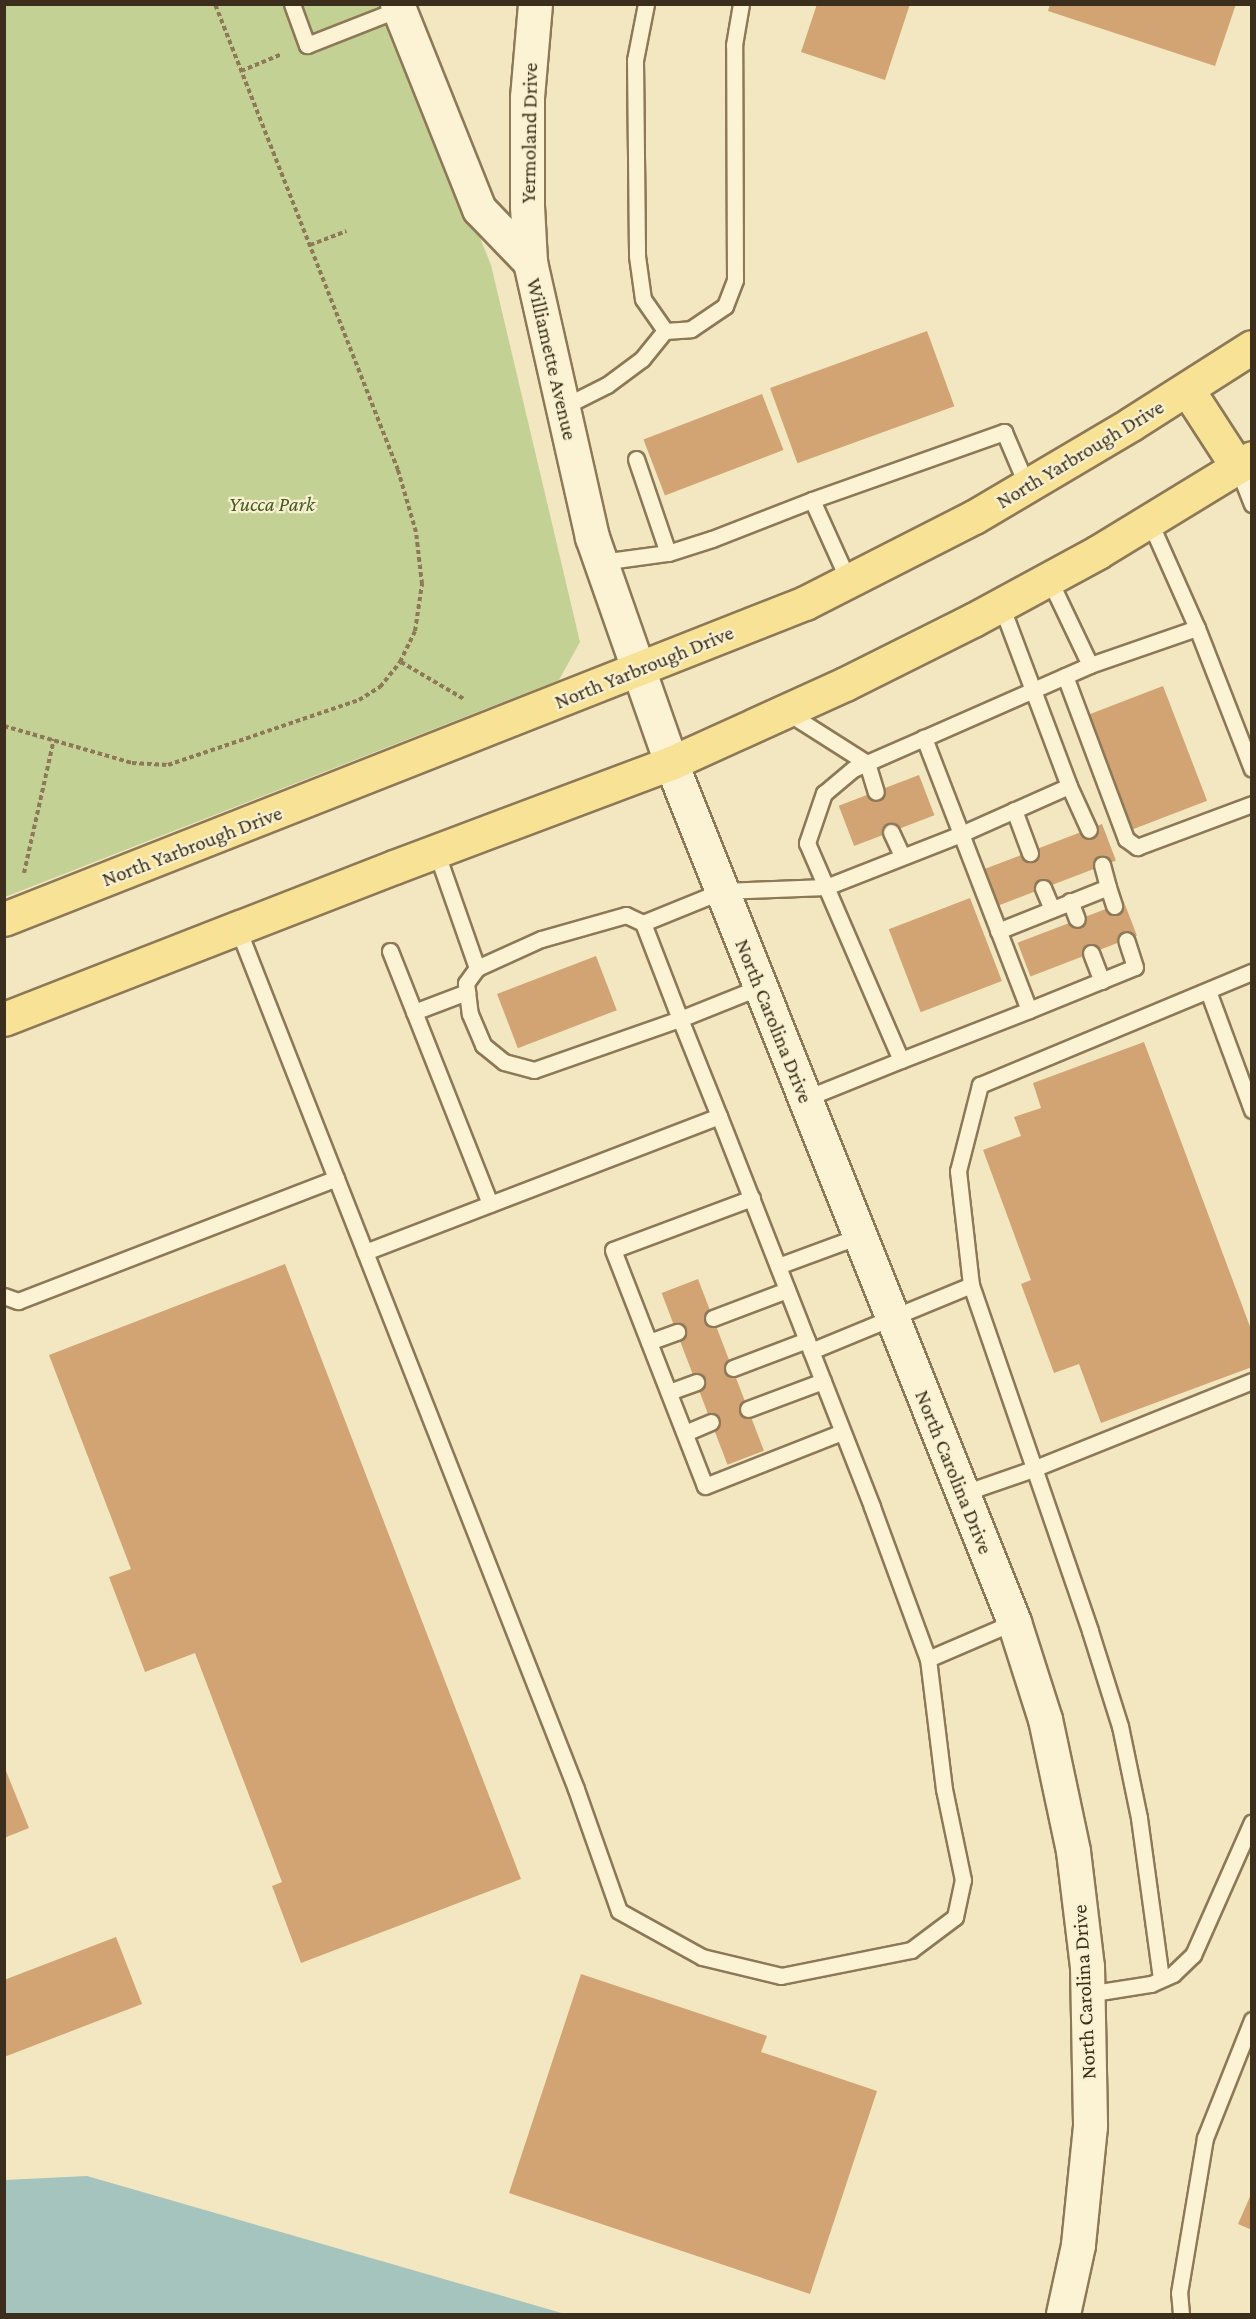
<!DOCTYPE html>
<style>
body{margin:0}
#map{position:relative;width:1256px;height:2319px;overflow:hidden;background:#f2e7c1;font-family:"Crimson Pro",serif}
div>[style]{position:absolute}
.green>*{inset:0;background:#c4d194}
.water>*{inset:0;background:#a4c4bd}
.building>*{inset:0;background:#d3a473;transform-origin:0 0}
.path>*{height:4px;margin-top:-2px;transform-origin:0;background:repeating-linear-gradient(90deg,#8d7857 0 4.5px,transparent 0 7.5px)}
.roads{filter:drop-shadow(2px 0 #8d7857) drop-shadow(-2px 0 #8d7857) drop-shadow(0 2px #8d7857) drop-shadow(0 -2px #8d7857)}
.lane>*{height:15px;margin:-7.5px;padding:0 7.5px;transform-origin:7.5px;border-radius:7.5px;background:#fcf3d5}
.secondary>*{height:33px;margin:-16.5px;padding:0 16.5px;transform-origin:16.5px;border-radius:16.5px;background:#fcf3d5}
.primary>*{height:33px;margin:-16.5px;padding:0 16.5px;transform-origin:16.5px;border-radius:16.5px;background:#f8e295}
span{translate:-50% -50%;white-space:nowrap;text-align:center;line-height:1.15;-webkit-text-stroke:4.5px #f8f1d1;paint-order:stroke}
.street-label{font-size:21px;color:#3b2e1c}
.park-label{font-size:21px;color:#465a21;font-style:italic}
.frame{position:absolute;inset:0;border:6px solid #3b2e1c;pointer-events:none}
</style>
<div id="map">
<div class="green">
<i style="clip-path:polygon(5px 5px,387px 5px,491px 265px,580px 642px,559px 680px,5px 897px)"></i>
</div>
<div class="water">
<i style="clip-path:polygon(87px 2176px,565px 2314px,5px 2314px,5px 2180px)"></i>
</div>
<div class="building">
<i style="clip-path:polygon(817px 4px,910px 4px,885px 80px,801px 52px)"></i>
<i style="clip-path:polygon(1050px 4px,1236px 4px,1215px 66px,1048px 11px)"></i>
<i style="left:927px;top:331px;width:80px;height:167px;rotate:70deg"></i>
<i style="left:762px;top:394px;width:60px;height:127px;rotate:69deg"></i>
<i style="left:1163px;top:686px;width:123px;height:87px;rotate:69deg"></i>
<i style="left:919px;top:775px;width:43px;height:86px;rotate:69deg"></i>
<i style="left:1102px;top:824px;width:39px;height:130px;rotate:69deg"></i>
<i style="left:970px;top:898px;width:89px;height:87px;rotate:69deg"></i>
<i style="left:1124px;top:902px;width:36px;height:114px;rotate:69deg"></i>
<i style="left:596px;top:956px;width:58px;height:106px;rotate:69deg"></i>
<i style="clip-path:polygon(1144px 1042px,1252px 1332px,1252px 1367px,1101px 1423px,1079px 1364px,1054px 1373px,1021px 1284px,1031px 1280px,983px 1150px,1021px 1136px,1014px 1117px,1041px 1108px,1033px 1083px)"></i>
<i style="clip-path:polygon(285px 1264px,521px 1879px,301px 1963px,272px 1886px,282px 1882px,195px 1653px,145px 1672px,109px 1577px,131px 1569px,49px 1355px)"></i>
<i style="left:698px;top:1279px;width:184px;height:39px;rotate:69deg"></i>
<i style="clip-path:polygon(4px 1766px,29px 1828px,4px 1838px)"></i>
<i style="clip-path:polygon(116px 1937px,142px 2004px,4px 2057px,4px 1980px)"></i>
<i style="clip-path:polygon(581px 1974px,767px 2036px,761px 2052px,877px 2091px,810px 2294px,509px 2193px)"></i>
<i style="clip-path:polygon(1252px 2192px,1252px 2230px,1238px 2224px)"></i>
</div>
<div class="path">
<i style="left:241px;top:71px;width:44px;rotate:-22.5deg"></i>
<i style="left:310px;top:245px;width:39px;rotate:-21deg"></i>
<i style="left:401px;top:662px;width:73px;rotate:30.4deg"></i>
<i style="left:4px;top:726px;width:133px;rotate:16.1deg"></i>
<i style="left:132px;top:763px;width:36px;rotate:3deg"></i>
<i style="left:168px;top:765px;width:202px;rotate:-18.8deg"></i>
<i style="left:359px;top:700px;width:25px;rotate:-32deg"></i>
<i style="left:380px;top:687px;width:32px;rotate:-51deg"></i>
<i style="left:400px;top:662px;width:34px;rotate:-64deg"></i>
<i style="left:415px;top:631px;width:48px;rotate:-81.5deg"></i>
<i style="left:422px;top:584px;width:52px;rotate:-96.6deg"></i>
<i style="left:416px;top:532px;width:65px;rotate:-106.2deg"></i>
<i style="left:398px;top:470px;width:501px;rotate:-111.44deg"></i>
<i style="left:24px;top:873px;width:137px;rotate:-77.4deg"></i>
</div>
<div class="roads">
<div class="lane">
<i style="left:292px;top:4px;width:44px;rotate:69.9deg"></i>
<i style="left:307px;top:45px;width:99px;rotate:-21.4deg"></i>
<i style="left:646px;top:4px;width:57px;rotate:101.1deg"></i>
<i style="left:635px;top:60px;width:196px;rotate:89.4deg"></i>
<i style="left:637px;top:256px;width:43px;rotate:82.1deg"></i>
<i style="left:643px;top:299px;width:39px;rotate:55deg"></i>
<i style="left:665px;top:331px;width:26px;rotate:-4deg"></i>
<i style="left:691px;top:329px;width:41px;rotate:-34.1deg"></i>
<i style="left:725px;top:306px;width:28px;rotate:-69deg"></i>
<i style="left:735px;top:280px;width:235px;rotate:-90.2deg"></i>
<i style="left:734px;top:45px;width:42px;rotate:-80.3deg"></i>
<i style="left:563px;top:407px;width:49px;rotate:-26.6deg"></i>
<i style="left:607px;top:385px;width:44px;rotate:-36.6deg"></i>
<i style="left:642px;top:359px;width:36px;rotate:-51deg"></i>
<i style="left:636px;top:459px;width:99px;rotate:71.2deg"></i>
<i style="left:1237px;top:466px;width:41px;rotate:68.5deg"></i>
<i style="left:812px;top:500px;width:204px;rotate:-19.5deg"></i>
<i style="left:1004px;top:432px;width:59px;rotate:66.9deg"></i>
<i style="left:601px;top:562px;width:68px;rotate:-7.7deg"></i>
<i style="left:668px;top:553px;width:46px;rotate:-17.7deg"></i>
<i style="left:712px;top:539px;width:107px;rotate:-21.3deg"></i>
<i style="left:812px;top:500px;width:90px;rotate:65.7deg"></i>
<i style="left:1049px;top:579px;width:95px;rotate:64.5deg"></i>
<i style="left:1197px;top:628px;width:151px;rotate:68.7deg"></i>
<i style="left:1065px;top:676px;width:174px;rotate:69.5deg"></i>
<i style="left:1126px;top:839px;width:14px;rotate:36deg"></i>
<i style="left:1137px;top:847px;width:123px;rotate:-20.5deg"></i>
<i style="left:785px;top:711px;width:97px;rotate:32.4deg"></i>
<i style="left:867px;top:763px;width:30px;rotate:73deg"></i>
<i style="left:924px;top:738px;width:181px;rotate:-23.7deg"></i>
<i style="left:1090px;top:665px;width:113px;rotate:-19.1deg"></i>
<i style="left:1197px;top:628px;width:118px;rotate:-114deg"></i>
<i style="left:1069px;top:786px;width:48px;rotate:65.6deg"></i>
<i style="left:1014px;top:810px;width:46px;rotate:69.6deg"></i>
<i style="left:891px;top:832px;width:26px;rotate:65deg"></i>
<i style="left:436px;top:851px;width:124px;rotate:70.7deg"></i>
<i style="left:1108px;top:887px;width:20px;rotate:72deg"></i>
<i style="left:1043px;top:888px;width:23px;rotate:67deg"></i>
<i style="left:1070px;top:901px;width:19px;rotate:69deg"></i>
<i style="left:643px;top:923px;width:85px;rotate:-22.1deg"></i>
<i style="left:722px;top:891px;width:104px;rotate:-2.2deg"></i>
<i style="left:826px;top:887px;width:145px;rotate:-21.4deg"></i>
<i style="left:961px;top:834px;width:118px;rotate:-24deg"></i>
<i style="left:1069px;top:786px;width:193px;rotate:-110.6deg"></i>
<i style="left:238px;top:929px;width:924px;rotate:68.54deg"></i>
<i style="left:576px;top:1789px;width:129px;rotate:70.6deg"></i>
<i style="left:619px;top:1911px;width:95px;rotate:29deg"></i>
<i style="left:702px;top:1957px;width:81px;rotate:13.5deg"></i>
<i style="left:781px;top:1976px;width:133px;rotate:-11.3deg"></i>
<i style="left:911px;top:1950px;width:55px;rotate:-36.9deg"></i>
<i style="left:955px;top:1917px;width:38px;rotate:-78deg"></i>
<i style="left:963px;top:1880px;width:93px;rotate:-101.8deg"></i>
<i style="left:944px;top:1789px;width:131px;rotate:-97deg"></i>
<i style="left:928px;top:1659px;width:94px;rotate:-23.3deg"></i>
<i style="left:998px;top:931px;width:118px;rotate:-21.8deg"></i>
<i style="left:1108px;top:887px;width:23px;rotate:-105deg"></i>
<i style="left:390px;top:951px;width:272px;rotate:68.4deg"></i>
<i style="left:1091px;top:953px;width:30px;rotate:69deg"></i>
<i style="left:1208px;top:991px;width:127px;rotate:69.7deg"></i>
<i style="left:1029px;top:1010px;width:114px;rotate:-22.1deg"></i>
<i style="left:1135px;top:967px;width:28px;rotate:-108deg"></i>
<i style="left:414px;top:1012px;width:57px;rotate:-20.7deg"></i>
<i style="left:804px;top:1099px;width:105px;rotate:-21.9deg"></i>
<i style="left:901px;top:1060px;width:137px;rotate:-21.3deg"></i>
<i style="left:1029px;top:1010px;width:292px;rotate:-111.1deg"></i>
<i style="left:924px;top:738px;width:77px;rotate:156.4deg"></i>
<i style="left:853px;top:769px;width:38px;rotate:140deg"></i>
<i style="left:824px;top:793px;width:53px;rotate:108.8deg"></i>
<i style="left:807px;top:843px;width:236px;rotate:66.6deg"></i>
<i style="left:719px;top:1116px;width:105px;rotate:-111.9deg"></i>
<i style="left:680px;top:1019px;width:103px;rotate:-111.1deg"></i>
<i style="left:643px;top:923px;width:19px;rotate:-155deg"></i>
<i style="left:626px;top:915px;width:88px;rotate:164.2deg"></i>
<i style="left:541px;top:939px;width:70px;rotate:155.6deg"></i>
<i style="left:477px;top:968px;width:19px;rotate:126deg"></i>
<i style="left:466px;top:983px;width:31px;rotate:83deg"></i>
<i style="left:470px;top:1014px;width:34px;rotate:67deg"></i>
<i style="left:483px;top:1045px;width:27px;rotate:39deg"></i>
<i style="left:504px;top:1062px;width:31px;rotate:15deg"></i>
<i style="left:534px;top:1070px;width:155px;rotate:-19.3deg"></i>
<i style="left:680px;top:1019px;width:86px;rotate:-21.8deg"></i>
<i style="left:752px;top:1198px;width:148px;rotate:159.5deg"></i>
<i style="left:613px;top:1250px;width:253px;rotate:68.7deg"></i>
<i style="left:705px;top:1486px;width:147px;rotate:-21.5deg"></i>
<i style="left:365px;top:1252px;width:379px;rotate:-21deg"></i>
<i style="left:719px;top:1116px;width:420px;rotate:68.6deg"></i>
<i style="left:872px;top:1507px;width:162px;rotate:69.8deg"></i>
<i style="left:778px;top:1266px;width:86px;rotate:-20.3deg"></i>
<i style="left:971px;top:1285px;width:366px;rotate:71deg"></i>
<i style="left:1090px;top:1631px;width:100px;rotate:72.5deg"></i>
<i style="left:1120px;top:1726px;width:94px;rotate:78.3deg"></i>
<i style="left:1139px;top:1818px;width:162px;rotate:82.2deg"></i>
<i style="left:4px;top:1296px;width:15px;rotate:20deg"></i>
<i style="left:18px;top:1301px;width:341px;rotate:-21.1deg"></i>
<i style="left:713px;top:1318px;width:79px;rotate:-20.7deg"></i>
<i style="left:649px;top:1342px;width:30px;rotate:-20deg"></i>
<i style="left:811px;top:1351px;width:173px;rotate:-22.4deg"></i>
<i style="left:971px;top:1285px;width:115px;rotate:-96.5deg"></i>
<i style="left:958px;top:1171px;width:89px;rotate:-75.7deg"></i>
<i style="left:980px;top:1085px;width:295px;rotate:-22.6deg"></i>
<i style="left:733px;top:1368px;width:79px;rotate:-20.7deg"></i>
<i style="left:669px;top:1392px;width:29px;rotate:-20deg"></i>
<i style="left:748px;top:1409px;width:80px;rotate:-20.5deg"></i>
<i style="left:685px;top:1433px;width:28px;rotate:-23deg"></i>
<i style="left:961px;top:1494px;width:76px;rotate:-19.1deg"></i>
<i style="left:1033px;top:1469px;width:236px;rotate:-21.9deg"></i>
<i style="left:1087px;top:1994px;width:65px;rotate:-8.9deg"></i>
<i style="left:1151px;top:1984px;width:24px;rotate:-24deg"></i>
<i style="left:1173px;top:1974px;width:28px;rotate:-44deg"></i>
<i style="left:1193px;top:1955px;width:145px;rotate:-66.1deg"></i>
<i style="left:1181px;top:2314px;width:21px;rotate:-95deg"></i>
<i style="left:1179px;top:2293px;width:157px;rotate:-80.5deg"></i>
<i style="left:1205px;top:2138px;width:127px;rotate:-68.3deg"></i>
</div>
<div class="secondary">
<i style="left:397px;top:4px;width:221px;rotate:68.2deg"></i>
<i style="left:479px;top:209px;width:74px;rotate:46.1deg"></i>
<i style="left:535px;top:4px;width:93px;rotate:94.9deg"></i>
<i style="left:527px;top:97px;width:109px;rotate:90deg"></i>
<i style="left:527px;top:206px;width:56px;rotate:86.9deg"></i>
<i style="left:530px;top:262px;width:282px;rotate:77.3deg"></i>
<i style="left:592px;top:537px;width:239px;rotate:70.7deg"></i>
<i style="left:671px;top:763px;width:925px;rotate:68.23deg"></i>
<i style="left:1014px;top:1622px;width:102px;rotate:72.3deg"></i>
<i style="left:1045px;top:1719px;width:135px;rotate:78deg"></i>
<i style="left:1073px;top:1851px;width:116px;rotate:83.1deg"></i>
<i style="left:1087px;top:1966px;width:160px;rotate:88.9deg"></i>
<i style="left:1090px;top:2126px;width:120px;rotate:95.8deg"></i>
<i style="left:1078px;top:2245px;width:71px;rotate:102.3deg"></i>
</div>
<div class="primary">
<i style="left:1187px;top:389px;width:92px;rotate:57deg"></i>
<i style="left:4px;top:919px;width:861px;rotate:-21.53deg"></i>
<i style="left:805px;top:603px;width:190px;rotate:-27deg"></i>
<i style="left:974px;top:517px;width:182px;rotate:-30.6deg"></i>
<i style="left:1131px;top:424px;width:143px;rotate:-32.5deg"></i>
<i style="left:4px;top:1019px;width:419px;rotate:-21.3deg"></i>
<i style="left:394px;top:867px;width:296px;rotate:-20.6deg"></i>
<i style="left:671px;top:763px;width:191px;rotate:-24.4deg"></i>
<i style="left:845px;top:684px;width:143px;rotate:-26.6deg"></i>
<i style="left:973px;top:620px;width:142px;rotate:-28.5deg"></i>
<i style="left:1098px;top:552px;width:180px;rotate:-31.4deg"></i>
</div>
</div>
<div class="street-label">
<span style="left:529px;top:133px;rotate:-89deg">Yermoland Drive</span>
<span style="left:552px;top:359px;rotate:77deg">Williamette Avenue</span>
<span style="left:1080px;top:454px;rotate:-31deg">North Yarbrough Drive</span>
<span style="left:644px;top:667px;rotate:-22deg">North Yarbrough Drive</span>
<span style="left:192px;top:846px;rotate:-21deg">North Yarbrough Drive</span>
<span style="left:774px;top:1021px;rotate:68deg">North Carolina Drive</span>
<span style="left:954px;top:1472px;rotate:68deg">North Carolina Drive</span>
<span style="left:1084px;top:1992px;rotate:-93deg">North Carolina Drive</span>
</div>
<div class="park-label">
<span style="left:272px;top:504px">Yucca Park</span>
</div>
<div class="frame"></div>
</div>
